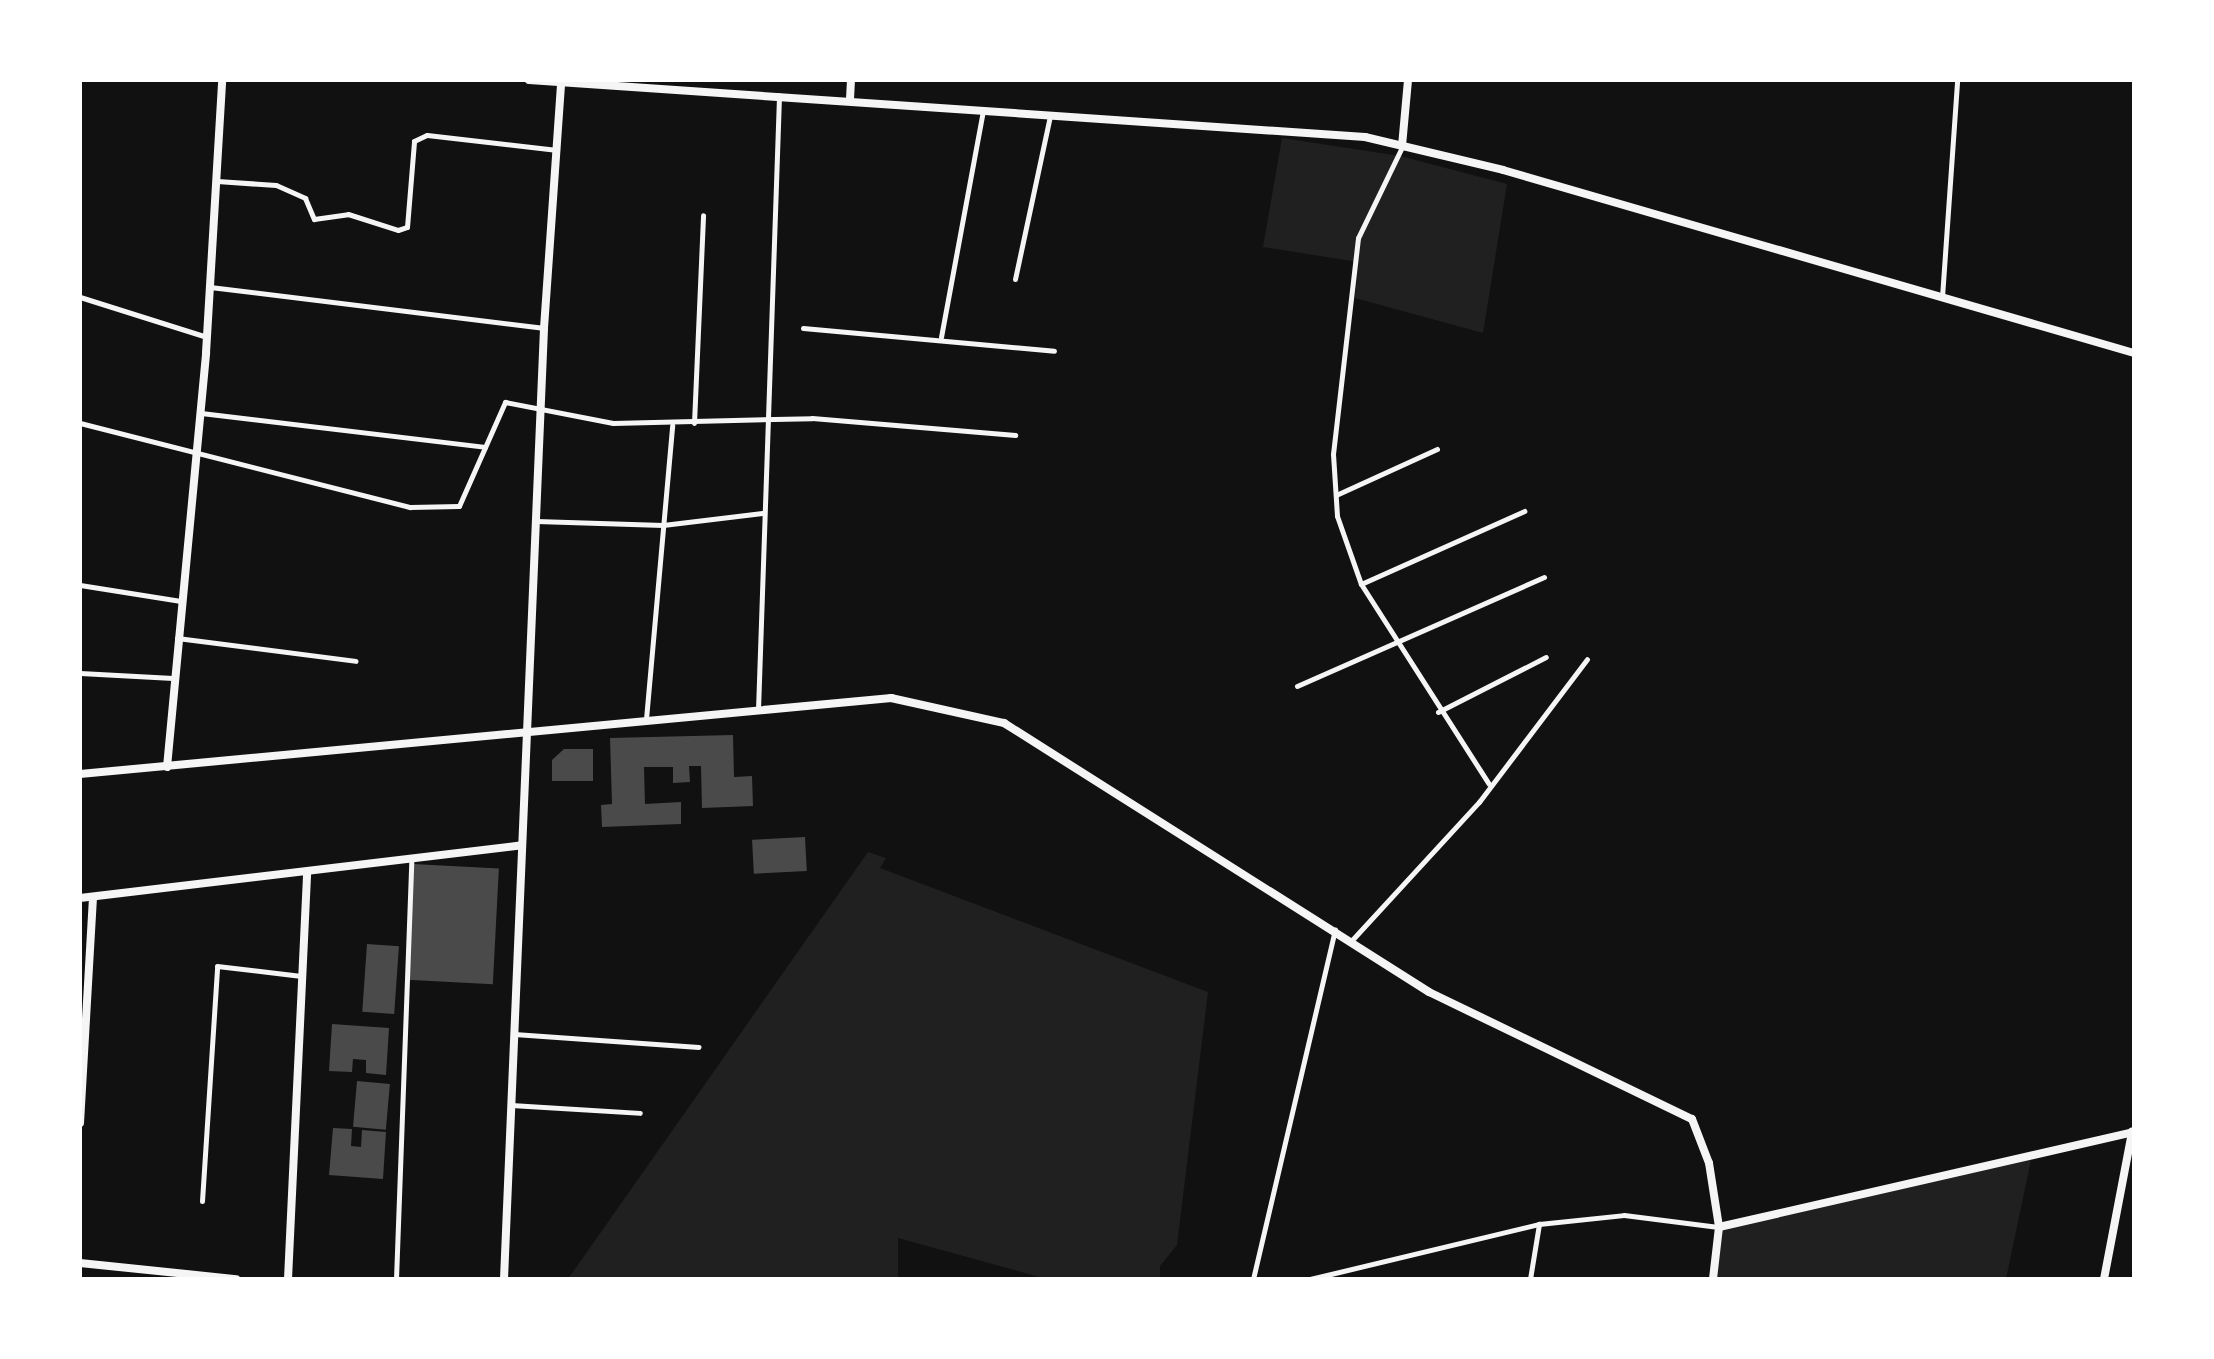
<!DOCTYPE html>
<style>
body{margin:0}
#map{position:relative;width:2214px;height:1359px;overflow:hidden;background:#111;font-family:Inter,sans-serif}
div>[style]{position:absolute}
.green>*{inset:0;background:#202020}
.building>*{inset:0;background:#4a4a4a;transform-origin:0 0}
.service>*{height:5px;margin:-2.5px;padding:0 2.5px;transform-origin:2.5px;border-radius:2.5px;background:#f5f5f5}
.minor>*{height:8px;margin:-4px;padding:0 4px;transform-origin:4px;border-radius:4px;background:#f5f5f5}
span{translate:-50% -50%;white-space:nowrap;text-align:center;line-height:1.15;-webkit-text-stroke:6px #fff;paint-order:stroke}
.frame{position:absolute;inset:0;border:82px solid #fff;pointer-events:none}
</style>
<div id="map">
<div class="green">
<i style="clip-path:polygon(1282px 138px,1400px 156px,1507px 184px,1483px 333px,1355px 298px,1358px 262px,1263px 247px)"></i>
<i style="clip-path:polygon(868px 852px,886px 858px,880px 868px,1208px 992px,1177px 1245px,1160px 1266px,1160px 1279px,1047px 1279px,898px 1238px,898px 1279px,568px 1279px)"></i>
<i style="clip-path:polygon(2032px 1155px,2006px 1279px,1713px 1279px,1719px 1227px)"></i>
</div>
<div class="building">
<i style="clip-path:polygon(733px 735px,734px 777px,752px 776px,753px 806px,702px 808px,701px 766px,689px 766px,690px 782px,673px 783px,673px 767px,644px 767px,645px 804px,681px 802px,681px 824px,602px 827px,601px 805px,612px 804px,610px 738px)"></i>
<i style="clip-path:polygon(564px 749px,593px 749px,593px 781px,552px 781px,552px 760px)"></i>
<i style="left:805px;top:837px;width:34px;height:53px;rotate:87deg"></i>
<i style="left:413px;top:864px;width:86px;height:116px;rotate:3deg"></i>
<i style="left:367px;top:944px;width:32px;height:68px;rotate:4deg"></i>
<i style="clip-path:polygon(332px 1024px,389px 1028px,386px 1075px,366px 1073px,366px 1060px,353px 1059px,352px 1072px,329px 1071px)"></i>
<i style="left:357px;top:1081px;width:33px;height:46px;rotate:5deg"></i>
<i style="clip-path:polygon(333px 1128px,352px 1129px,351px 1146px,361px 1147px,362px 1130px,386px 1132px,383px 1179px,329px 1175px)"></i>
</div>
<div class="service">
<i style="left:1402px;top:147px;width:101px;rotate:115.8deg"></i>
<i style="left:1358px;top:238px;width:217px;rotate:96.6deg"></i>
<i style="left:1333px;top:454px;width:62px;rotate:86.3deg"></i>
<i style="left:1337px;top:516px;width:72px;rotate:70.6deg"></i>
<i style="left:1361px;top:584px;width:237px;rotate:57.4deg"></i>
<i style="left:217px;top:181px;width:59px;rotate:3.9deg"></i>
<i style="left:276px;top:185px;width:32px;rotate:24deg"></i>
<i style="left:305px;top:198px;width:23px;rotate:67deg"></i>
<i style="left:314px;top:219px;width:34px;rotate:-8deg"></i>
<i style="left:348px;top:214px;width:52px;rotate:17.7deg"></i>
<i style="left:398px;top:230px;width:9px;rotate:-18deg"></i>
<i style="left:407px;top:227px;width:86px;rotate:-85.3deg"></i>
<i style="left:414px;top:141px;width:14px;rotate:-25deg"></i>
<i style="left:427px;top:135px;width:131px;rotate:6.6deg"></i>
<i style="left:1015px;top:279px;width:167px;rotate:-77.9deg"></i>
<i style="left:210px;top:287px;width:337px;rotate:7deg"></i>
<i style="left:80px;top:297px;width:133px;rotate:17.5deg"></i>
<i style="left:1942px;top:297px;width:218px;rotate:-86deg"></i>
<i style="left:803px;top:328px;width:252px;rotate:5.2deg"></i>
<i style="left:941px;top:337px;width:231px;rotate:-79.5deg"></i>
<i style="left:201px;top:413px;width:286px;rotate:6.8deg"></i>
<i style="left:80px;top:423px;width:341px;rotate:14.3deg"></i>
<i style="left:410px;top:507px;width:49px;rotate:-1.2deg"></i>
<i style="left:459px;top:506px;width:114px;rotate:-66.1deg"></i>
<i style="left:505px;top:402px;width:110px;rotate:11deg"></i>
<i style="left:613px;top:423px;width:199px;rotate:-1.4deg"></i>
<i style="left:812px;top:418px;width:204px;rotate:4.8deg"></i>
<i style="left:694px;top:423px;width:208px;rotate:-87.5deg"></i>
<i style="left:1336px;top:495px;width:111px;rotate:-24.5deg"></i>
<i style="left:536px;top:521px;width:127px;rotate:1.8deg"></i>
<i style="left:663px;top:525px;width:100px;rotate:-6.9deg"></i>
<i style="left:1361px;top:584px;width:179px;rotate:-24.1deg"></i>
<i style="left:80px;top:585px;width:102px;rotate:9deg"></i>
<i style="left:177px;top:638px;width:180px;rotate:7.3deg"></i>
<i style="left:80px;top:673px;width:93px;rotate:3.1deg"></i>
<i style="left:1297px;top:686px;width:270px;rotate:-23.8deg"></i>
<i style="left:758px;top:710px;width:615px;rotate:-88.04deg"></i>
<i style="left:1438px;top:712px;width:121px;rotate:-27deg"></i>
<i style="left:646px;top:719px;width:295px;rotate:-84.9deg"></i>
<i style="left:1352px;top:940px;width:188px;rotate:-47.4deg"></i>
<i style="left:1479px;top:802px;width:179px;rotate:-52.9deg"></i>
<i style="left:514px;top:1034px;width:185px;rotate:4deg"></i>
<i style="left:511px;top:1105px;width:129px;rotate:3.5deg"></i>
<i style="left:202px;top:1201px;width:235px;rotate:-86.3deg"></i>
<i style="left:217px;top:966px;width:85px;rotate:6.8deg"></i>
<i style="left:396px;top:1279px;width:419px;rotate:-87.9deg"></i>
<i style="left:1253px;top:1279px;width:359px;rotate:-76.8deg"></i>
<i style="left:1310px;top:1279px;width:236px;rotate:-13.5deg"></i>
<i style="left:1539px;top:1224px;width:85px;rotate:-6deg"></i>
<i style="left:1624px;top:1215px;width:95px;rotate:7.3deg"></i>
<i style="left:1530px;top:1279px;width:56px;rotate:-80.7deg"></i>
</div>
<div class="minor">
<i style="left:529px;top:80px;width:838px;rotate:3.9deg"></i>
<i style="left:1365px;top:137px;width:142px;rotate:13.4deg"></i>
<i style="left:1503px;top:170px;width:657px;rotate:16.17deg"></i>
<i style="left:850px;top:99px;width:19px;rotate:-87deg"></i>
<i style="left:1402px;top:146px;width:66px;rotate:-84.8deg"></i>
<i style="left:167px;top:767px;width:416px;rotate:-84.6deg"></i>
<i style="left:206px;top:353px;width:273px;rotate:-86.6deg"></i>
<i style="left:80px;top:774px;width:815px;rotate:-5.35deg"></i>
<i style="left:891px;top:698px;width:116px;rotate:12.5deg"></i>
<i style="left:1004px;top:723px;width:503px;rotate:32.33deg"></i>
<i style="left:1429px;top:992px;width:292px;rotate:25.8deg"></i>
<i style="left:1692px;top:1119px;width:47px;rotate:68.9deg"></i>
<i style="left:1709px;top:1163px;width:65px;rotate:81.1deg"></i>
<i style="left:1719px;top:1227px;width:52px;rotate:96.6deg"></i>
<i style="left:80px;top:898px;width:445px;rotate:-6.8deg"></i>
<i style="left:80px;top:1123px;width:226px;rotate:-86.7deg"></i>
<i style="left:1719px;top:1227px;width:426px;rotate:-12.9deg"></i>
<i style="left:80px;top:1263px;width:157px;rotate:5.9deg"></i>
<i style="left:288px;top:1279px;width:407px;rotate:-87.3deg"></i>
<i style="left:504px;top:1279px;width:952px;rotate:-87.59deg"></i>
<i style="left:544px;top:328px;width:247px;rotate:-86deg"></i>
<i style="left:2104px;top:1279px;width:150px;rotate:-79.2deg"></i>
</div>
<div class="frame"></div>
</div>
